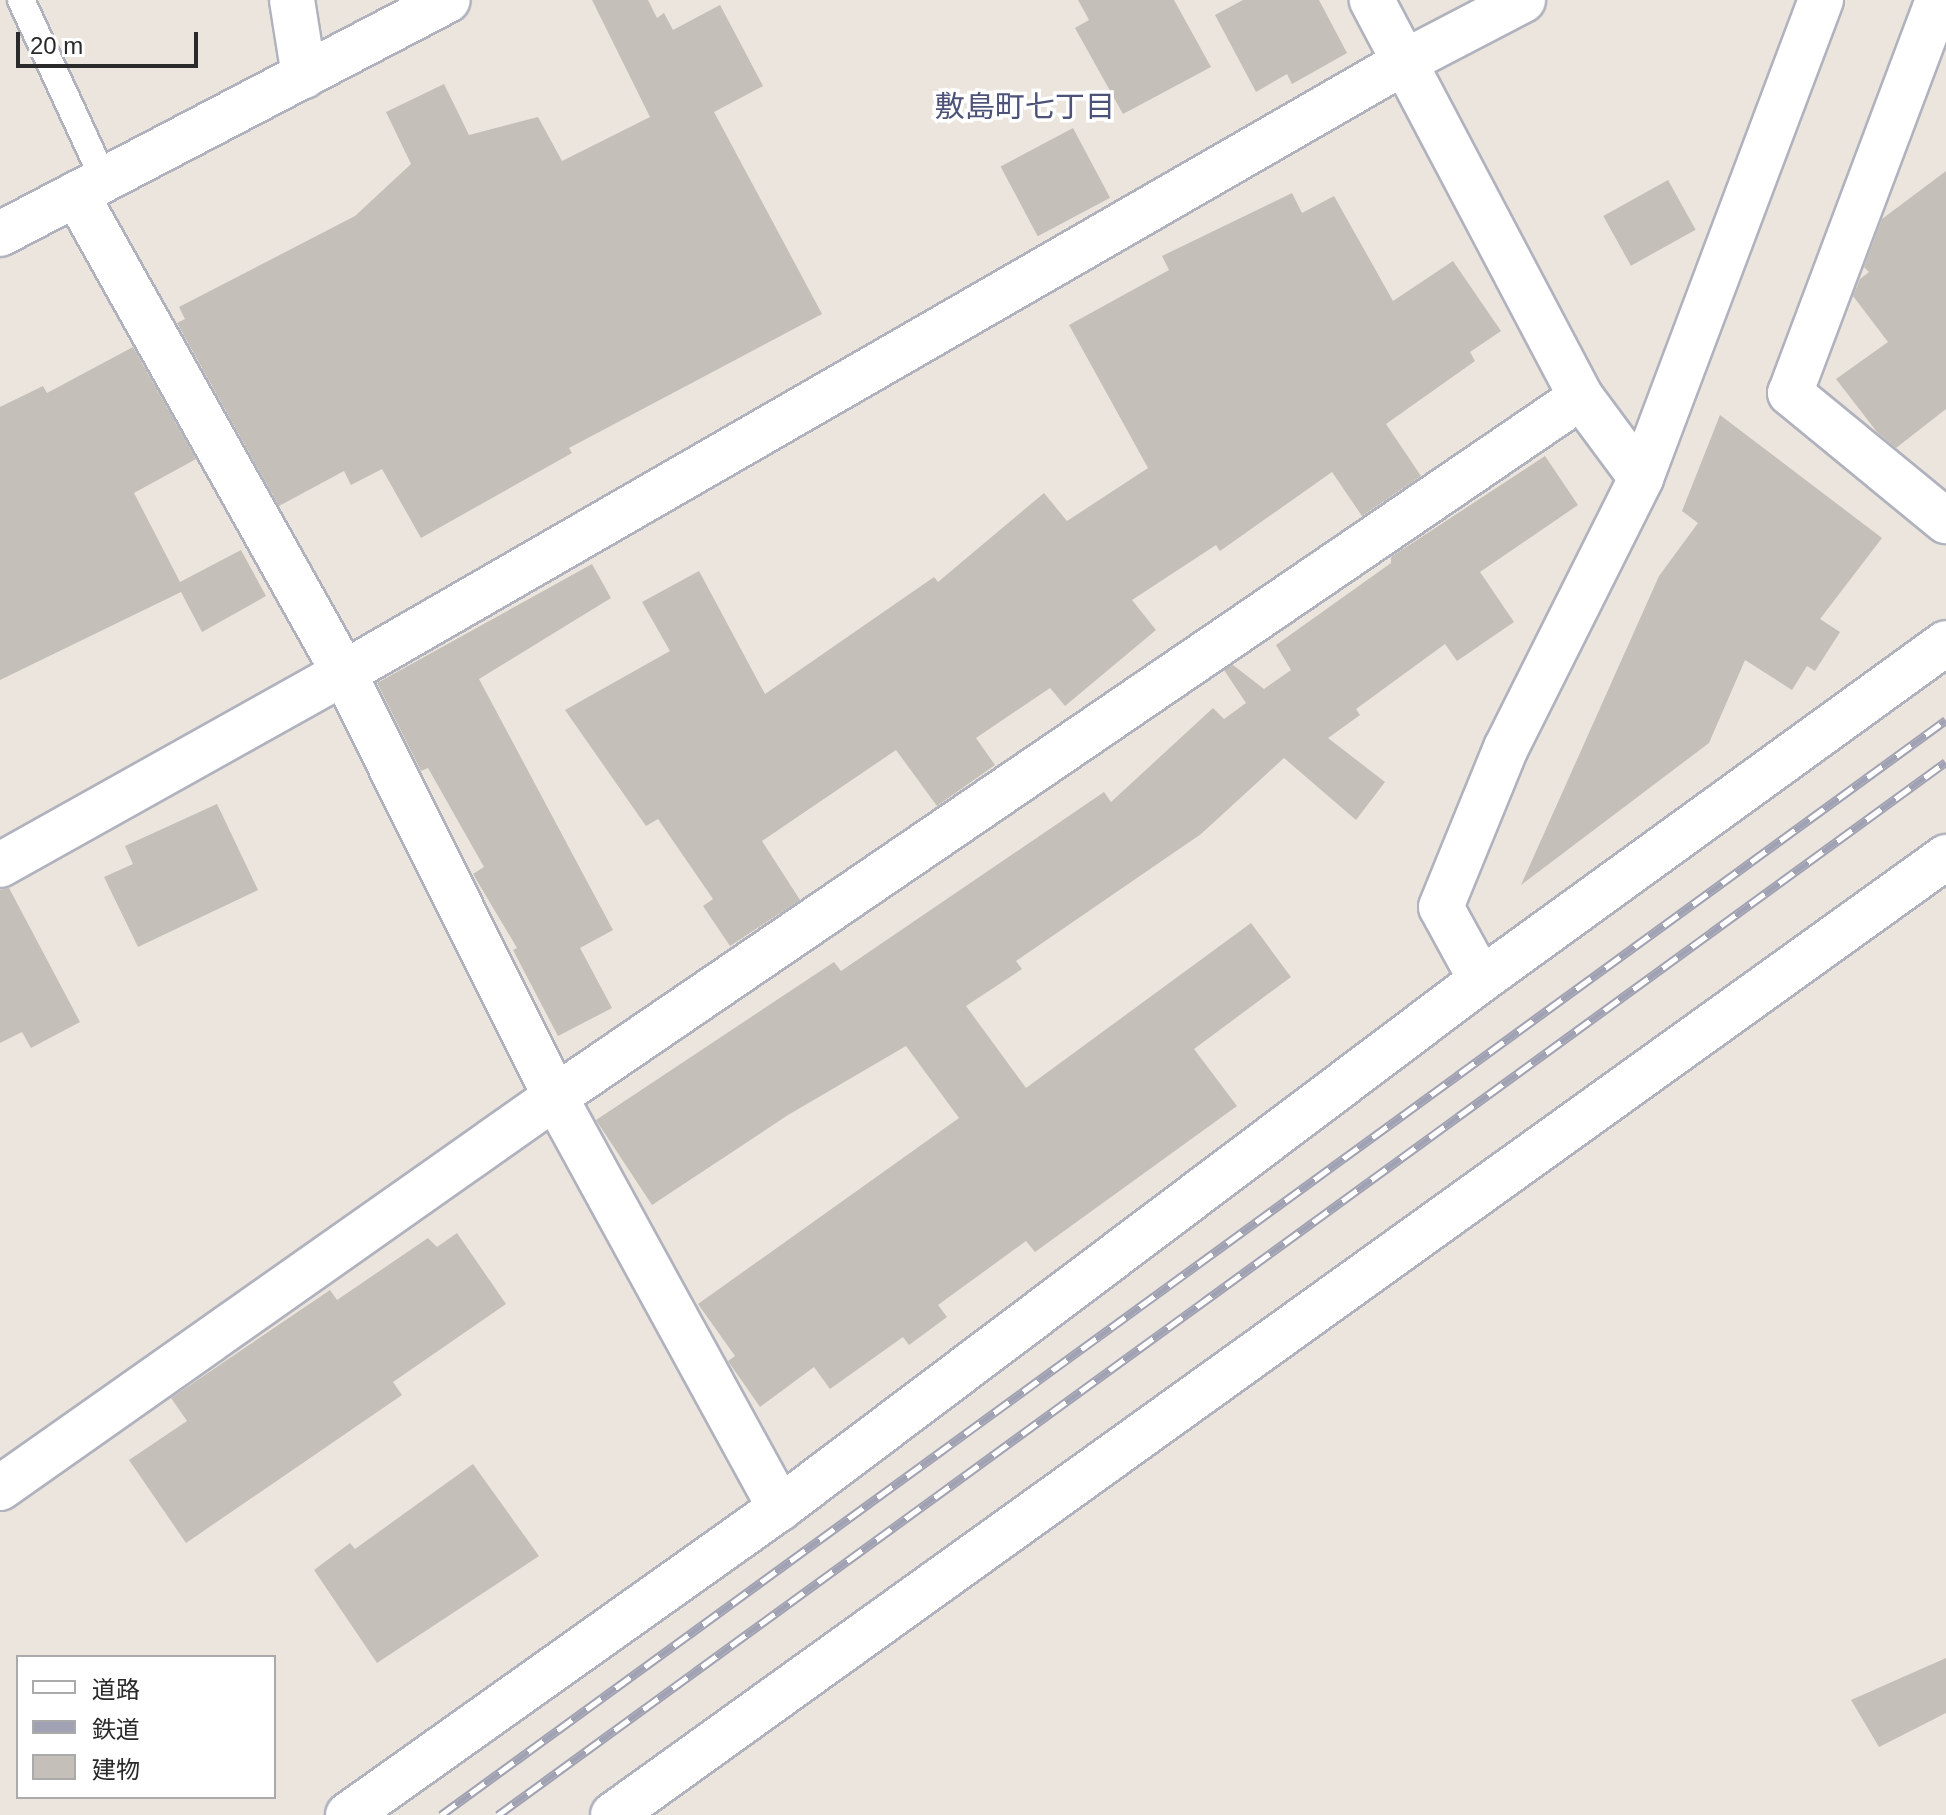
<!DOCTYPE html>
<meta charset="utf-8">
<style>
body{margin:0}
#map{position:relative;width:1946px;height:1815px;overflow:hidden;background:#ebe5dd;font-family:Arial,"Noto Sans JP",sans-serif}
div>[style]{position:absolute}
.building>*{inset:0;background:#c4bfb8;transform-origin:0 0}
.roads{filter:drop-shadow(2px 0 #b0b2bd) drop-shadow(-2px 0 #b0b2bd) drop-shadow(0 2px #b0b2bd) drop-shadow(0 -2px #b0b2bd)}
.lane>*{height:26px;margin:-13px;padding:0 13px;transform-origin:13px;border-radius:13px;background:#fff}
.street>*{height:44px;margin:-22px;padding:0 22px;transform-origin:22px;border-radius:22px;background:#fff}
.secondary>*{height:44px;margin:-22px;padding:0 22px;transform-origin:22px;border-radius:22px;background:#fff}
.rail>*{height:9px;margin-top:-4.5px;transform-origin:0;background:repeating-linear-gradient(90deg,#fff 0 18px,#a0a2b3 0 36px);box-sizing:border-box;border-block:2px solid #a0a2b3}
span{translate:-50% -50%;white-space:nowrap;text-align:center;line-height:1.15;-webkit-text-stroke:7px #fff;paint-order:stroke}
.neighbourhood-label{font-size:30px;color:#4d5378}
.legend{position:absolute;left:16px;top:1655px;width:260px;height:144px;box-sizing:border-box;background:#fff;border:2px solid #aaa;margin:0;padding:10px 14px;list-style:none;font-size:24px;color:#2a2a2a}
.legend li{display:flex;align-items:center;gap:16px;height:40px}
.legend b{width:40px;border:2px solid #aaa}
.scale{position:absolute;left:16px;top:32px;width:182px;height:36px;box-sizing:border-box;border:4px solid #2a2a2a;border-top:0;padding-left:10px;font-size:24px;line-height:28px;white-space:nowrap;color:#2a2a2a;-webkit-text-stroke:6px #fff;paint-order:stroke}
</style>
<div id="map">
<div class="building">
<i style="clip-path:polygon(592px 0,648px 0,657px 18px,664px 13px,673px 30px,720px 5px,763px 86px,714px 112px,822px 314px,569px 448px,572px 453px,421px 538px,382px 469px,351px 485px,344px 471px,279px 506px,177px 323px,185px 319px,179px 307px,355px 216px,411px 164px,386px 112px,444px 84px,469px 135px,538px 117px,562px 161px,650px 117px)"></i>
<i style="clip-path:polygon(1078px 0,1174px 0,1211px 67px,1123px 114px,1075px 28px,1089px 20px)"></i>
<i style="clip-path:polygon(1243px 0,1319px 0,1347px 53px,1292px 84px,1287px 74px,1256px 92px,1215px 15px)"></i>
<i style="left:1073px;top:128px;width:79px;height:82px;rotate:62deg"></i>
<i style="clip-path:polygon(1946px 171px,1946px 409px,1896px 448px,1877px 432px,1836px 379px,1888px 342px,1853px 296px,1860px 279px,1869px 272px,1864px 267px,1882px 219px)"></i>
<i style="left:1668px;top:180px;width:57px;height:74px;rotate:61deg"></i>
<i style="clip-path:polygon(1292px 193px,1302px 213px,1334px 196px,1393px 301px,1453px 261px,1501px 331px,1470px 352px,1475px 361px,1386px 424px,1421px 476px,1362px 516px,1332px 472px,1220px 551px,1216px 545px,1132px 600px,1156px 630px,1065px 706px,1050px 688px,976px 738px,995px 765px,937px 806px,896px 750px,762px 841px,800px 900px,730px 946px,703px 906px,713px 899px,658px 819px,646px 826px,565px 710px,670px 651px,642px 602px,699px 571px,765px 694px,934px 577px,938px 582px,1044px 493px,1067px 521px,1148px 468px,1069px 325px,1169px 270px,1162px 256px)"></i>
<i style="clip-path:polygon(133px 347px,196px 459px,134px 493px,180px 582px,241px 550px,266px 596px,202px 632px,181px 592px,0 680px,0 407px,43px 386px,47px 393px)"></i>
<i style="clip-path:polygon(1720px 415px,1882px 538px,1820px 619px,1840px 632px,1815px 671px,1807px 666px,1792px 690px,1745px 660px,1709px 743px,1521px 885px,1659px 576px,1698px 523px,1682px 511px)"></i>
<i style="clip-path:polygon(1545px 456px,1578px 505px,1480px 572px,1514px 622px,1457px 661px,1445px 644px,1356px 709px,1360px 715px,1328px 738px,1385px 782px,1356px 820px,1284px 758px,1201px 834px,1016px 961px,1022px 969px,966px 1006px,1026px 1088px,1251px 923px,1291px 977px,1194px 1049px,1237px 1106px,1035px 1252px,1026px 1241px,938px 1305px,947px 1317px,909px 1345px,903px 1337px,830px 1389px,814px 1367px,760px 1407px,728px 1361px,735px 1356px,698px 1304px,959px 1118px,906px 1046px,788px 1115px,652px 1205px,596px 1120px,834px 962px,841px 971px,1104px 792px,1111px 802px,1213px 708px,1224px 719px,1246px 703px,1224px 670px,1233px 665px,1264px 689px,1291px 670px,1276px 645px,1391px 563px,1391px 557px)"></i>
<i style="clip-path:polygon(592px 564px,611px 598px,479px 679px,613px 930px,580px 948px,612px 1008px,558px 1036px,513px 950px,517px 948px,473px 874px,484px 867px,428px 768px,421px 771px,377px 683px)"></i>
<i style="clip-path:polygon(217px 804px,258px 890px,138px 947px,104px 877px,133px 864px,125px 846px)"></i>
<i style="clip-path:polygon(9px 888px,80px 1022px,31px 1048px,22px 1032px,0 1043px,0 890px)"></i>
<i style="clip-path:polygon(457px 1233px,506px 1304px,393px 1382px,402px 1395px,186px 1543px,129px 1460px,187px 1421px,171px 1398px,330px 1290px,337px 1300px,428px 1238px,437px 1247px)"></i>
<i style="clip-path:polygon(473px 1464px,539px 1556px,377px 1663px,314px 1570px,350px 1543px,355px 1549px)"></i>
<i style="clip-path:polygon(1946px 1658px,1946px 1713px,1879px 1747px,1851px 1700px)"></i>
</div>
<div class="roads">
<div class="lane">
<i style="left:21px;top:0;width:198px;rotate:65.2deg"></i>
</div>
<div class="street">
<i style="left:292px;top:0;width:77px;rotate:81deg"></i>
<i style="left:1938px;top:0;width:420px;rotate:110.6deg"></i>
<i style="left:1790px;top:393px;width:202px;rotate:39.4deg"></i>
<i style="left:76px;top:194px;width:549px;rotate:60.77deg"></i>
<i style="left:344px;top:673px;width:474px;rotate:63.5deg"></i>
<i style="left:555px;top:1097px;width:469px;rotate:61.3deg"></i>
<i style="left:1641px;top:478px;width:511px;rotate:-69.37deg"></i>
<i style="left:0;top:865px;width:394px;rotate:-29.2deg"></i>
<i style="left:344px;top:673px;width:1226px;rotate:-29.95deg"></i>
<i style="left:1406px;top:61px;width:132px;rotate:-27.5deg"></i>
<i style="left:1481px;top:980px;width:574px;rotate:-35.93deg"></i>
<i style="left:0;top:1488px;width:679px;rotate:-35.16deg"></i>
<i style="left:555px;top:1097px;width:1242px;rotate:-34.3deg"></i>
<i style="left:348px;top:1815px;width:530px;rotate:-35.4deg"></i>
<i style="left:780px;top:1508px;width:878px;rotate:-36.99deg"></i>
<i style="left:1481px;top:980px;width:83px;rotate:-118.7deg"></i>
<i style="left:1441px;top:907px;width:172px;rotate:-67.8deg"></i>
<i style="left:1506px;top:748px;width:302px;rotate:-63.4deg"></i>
<i style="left:1641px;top:478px;width:101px;rotate:-126.5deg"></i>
<i style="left:1581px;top:397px;width:449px;rotate:-117.8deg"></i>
<i style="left:613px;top:1815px;width:1642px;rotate:-35.7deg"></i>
</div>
<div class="secondary">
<i style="left:0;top:234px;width:505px;rotate:-27.58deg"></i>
</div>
</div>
<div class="rail">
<i style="left:441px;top:1815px;width:1861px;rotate:-36.04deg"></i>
<i style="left:498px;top:1815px;width:1790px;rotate:-36.03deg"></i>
</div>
<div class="neighbourhood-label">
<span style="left:1025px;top:107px">敷島町七丁目</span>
</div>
<ul class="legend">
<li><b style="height:10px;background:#fff"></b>道路</li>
<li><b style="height:10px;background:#a0a2b3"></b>鉄道</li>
<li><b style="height:22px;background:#c4bfb8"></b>建物</li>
</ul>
<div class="scale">20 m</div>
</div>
